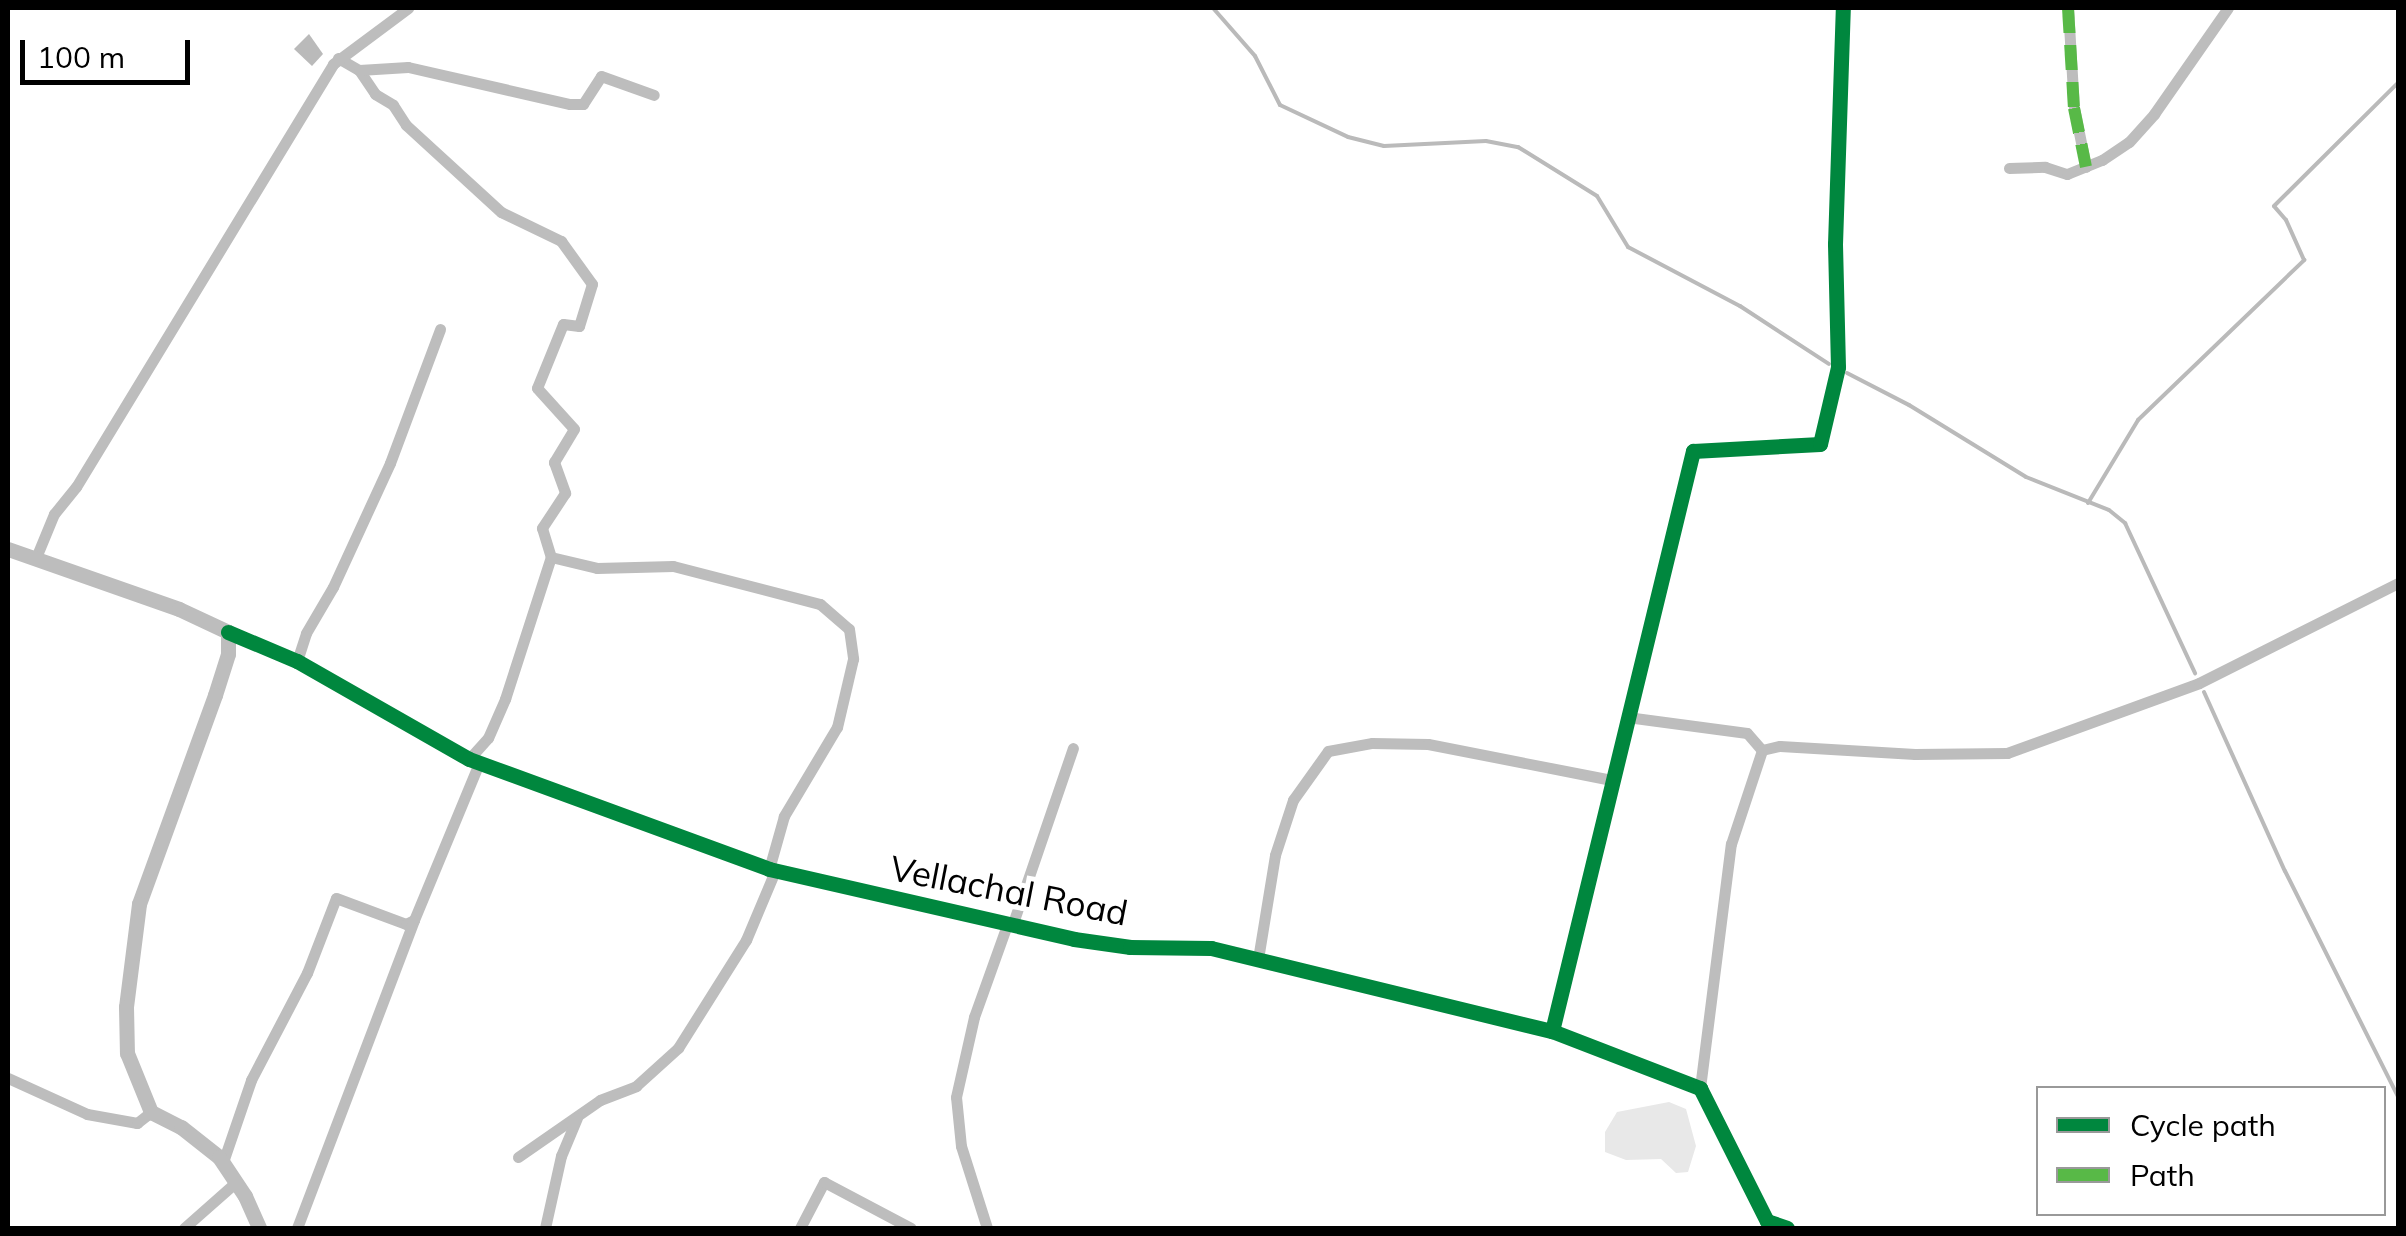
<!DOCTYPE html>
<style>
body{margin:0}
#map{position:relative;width:2406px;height:1236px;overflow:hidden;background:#fff;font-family:Mulish,sans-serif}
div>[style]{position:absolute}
.green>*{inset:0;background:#e8e8e8}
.water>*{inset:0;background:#bababa}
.stream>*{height:4px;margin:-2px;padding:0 2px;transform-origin:2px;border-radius:2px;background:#bababa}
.minor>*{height:11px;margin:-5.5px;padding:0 5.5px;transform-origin:5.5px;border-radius:5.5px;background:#bdbdbd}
.major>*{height:15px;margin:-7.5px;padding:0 7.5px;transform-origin:7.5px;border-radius:7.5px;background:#bdbdbd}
.quiet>*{height:12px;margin-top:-6px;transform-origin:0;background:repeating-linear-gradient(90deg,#58b947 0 25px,transparent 0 37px)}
.cycleway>*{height:15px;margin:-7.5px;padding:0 7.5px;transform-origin:7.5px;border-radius:7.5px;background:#00873e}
span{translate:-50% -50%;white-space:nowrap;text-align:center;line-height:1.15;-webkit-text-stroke:10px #fff;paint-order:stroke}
.street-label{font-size:35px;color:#000}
.frame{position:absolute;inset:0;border:10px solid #000;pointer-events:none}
.legend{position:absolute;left:2036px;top:1086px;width:350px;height:130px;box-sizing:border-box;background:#fff;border:2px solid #999;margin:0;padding:12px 18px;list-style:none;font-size:30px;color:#000}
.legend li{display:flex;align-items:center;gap:20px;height:50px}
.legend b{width:50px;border:2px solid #999}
.scale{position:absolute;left:20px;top:40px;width:170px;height:45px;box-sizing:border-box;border:5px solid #000;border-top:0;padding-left:12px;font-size:30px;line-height:35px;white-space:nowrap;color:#000;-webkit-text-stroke:8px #fff;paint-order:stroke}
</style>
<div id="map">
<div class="green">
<i style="clip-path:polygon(1669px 1102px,1686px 1109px,1696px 1146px,1688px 1172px,1676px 1173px,1661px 1159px,1626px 1160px,1605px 1152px,1605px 1132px,1617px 1112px)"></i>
</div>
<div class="water">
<i style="clip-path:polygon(309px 34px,323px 54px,312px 66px,294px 49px)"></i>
</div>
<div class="stream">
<i style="left:1213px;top:8px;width:64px;rotate:48.8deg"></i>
<i style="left:1255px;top:56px;width:55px;rotate:63deg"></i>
<i style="left:1280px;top:105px;width:75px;rotate:25.2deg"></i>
<i style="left:1348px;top:137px;width:37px;rotate:14deg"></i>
<i style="left:1384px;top:146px;width:102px;rotate:-2.8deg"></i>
<i style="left:1486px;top:141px;width:33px;rotate:11deg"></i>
<i style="left:1518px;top:147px;width:93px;rotate:31.8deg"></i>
<i style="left:1597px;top:196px;width:60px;rotate:58.7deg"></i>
<i style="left:1628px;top:247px;width:127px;rotate:27.8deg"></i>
<i style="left:1740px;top:306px;width:106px;rotate:33.1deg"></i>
<i style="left:1847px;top:373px;width:70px;rotate:27.3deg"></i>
<i style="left:1909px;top:405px;width:137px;rotate:31.6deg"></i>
<i style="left:2026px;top:477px;width:89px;rotate:21.7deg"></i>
<i style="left:2109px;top:510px;width:21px;rotate:39deg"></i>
<i style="left:2125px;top:523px;width:166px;rotate:65deg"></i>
<i style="left:2088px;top:503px;width:97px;rotate:-58.9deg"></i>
<i style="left:2138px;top:420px;width:231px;rotate:-43.9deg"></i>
<i style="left:2304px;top:260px;width:44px;rotate:-114.2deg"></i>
<i style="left:2286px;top:220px;width:18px;rotate:-131deg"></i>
<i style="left:2274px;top:206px;width:175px;rotate:-44.8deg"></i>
<i style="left:2204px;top:692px;width:196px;rotate:65.7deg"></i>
<i style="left:2285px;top:871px;width:253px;rotate:63.4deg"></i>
</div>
<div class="minor">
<i style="left:2068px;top:8px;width:100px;rotate:86.6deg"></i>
<i style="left:2074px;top:108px;width:60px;rotate:78.5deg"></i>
<i style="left:338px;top:58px;width:24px;rotate:30deg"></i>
<i style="left:359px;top:70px;width:29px;rotate:56deg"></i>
<i style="left:375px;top:94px;width:21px;rotate:31deg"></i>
<i style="left:393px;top:105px;width:24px;rotate:57deg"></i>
<i style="left:406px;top:125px;width:129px;rotate:42.5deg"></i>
<i style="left:501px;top:212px;width:67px;rotate:25.8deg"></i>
<i style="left:561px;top:241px;width:53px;rotate:54.2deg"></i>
<i style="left:592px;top:284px;width:44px;rotate:107.2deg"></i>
<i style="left:579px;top:326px;width:16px;rotate:-173deg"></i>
<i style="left:563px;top:324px;width:69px;rotate:112.1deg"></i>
<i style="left:537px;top:388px;width:55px;rotate:47.9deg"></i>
<i style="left:574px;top:429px;width:39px;rotate:121deg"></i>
<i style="left:554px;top:462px;width:33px;rotate:70deg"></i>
<i style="left:565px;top:493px;width:42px;rotate:123.3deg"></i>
<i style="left:542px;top:528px;width:30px;rotate:73deg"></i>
<i style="left:359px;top:70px;width:49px;rotate:-3.5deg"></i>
<i style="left:408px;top:67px;width:166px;rotate:12.9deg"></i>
<i style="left:570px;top:104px;width:13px"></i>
<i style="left:583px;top:104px;width:33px;rotate:-57deg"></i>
<i style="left:601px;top:76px;width:56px;rotate:19.7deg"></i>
<i style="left:2009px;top:168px;width:36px;rotate:-2deg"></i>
<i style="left:2045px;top:167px;width:23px;rotate:18deg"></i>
<i style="left:2067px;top:174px;width:38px;rotate:-22deg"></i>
<i style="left:2102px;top:160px;width:32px;rotate:-34deg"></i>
<i style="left:2129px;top:142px;width:38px;rotate:-48deg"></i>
<i style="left:2154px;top:114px;width:129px;rotate:-55.1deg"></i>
<i style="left:35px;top:560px;width:50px;rotate:-67.6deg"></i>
<i style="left:54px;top:514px;width:35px;rotate:-51deg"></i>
<i style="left:76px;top:487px;width:495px;rotate:-58.7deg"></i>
<i style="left:333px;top:64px;width:94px;rotate:-36.7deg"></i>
<i style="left:228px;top:632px;width:75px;rotate:22.8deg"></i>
<i style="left:297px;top:661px;width:198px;rotate:29.7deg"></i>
<i style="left:469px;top:759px;width:320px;rotate:20.1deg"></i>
<i style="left:769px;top:869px;width:313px;rotate:12.9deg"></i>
<i style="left:1074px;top:939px;width:57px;rotate:8.1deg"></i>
<i style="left:1130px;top:947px;width:81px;rotate:0.7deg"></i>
<i style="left:1211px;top:948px;width:351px;rotate:13.7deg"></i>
<i style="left:1552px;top:1031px;width:159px;rotate:21.1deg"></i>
<i style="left:1700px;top:1088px;width:149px;rotate:63.3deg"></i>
<i style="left:1767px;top:1221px;width:21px;rotate:19deg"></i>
<i style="left:297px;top:661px;width:29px;rotate:-72deg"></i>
<i style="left:306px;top:633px;width:53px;rotate:-59.6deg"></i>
<i style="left:333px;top:587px;width:136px;rotate:-65.3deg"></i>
<i style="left:390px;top:463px;width:143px;rotate:-69.5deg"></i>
<i style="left:1627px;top:717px;width:121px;rotate:7.6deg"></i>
<i style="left:1747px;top:733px;width:23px;rotate:49deg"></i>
<i style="left:469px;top:759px;width:28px;rotate:-48deg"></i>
<i style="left:488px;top:738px;width:43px;rotate:-66.4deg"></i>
<i style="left:505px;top:699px;width:149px;rotate:-72.1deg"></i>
<i style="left:551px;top:557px;width:47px;rotate:13.4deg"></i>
<i style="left:597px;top:568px;width:76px;rotate:-1.5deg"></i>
<i style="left:673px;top:566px;width:152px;rotate:14.5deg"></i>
<i style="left:820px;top:604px;width:38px;rotate:41deg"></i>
<i style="left:849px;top:629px;width:30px;rotate:82deg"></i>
<i style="left:853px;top:659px;width:70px;rotate:103.2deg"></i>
<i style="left:837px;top:727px;width:104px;rotate:120.8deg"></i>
<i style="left:784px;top:816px;width:55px;rotate:105.8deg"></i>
<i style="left:1012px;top:926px;width:188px;rotate:-71.1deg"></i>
<i style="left:1258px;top:959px;width:105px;rotate:-80.7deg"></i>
<i style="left:1275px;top:855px;width:58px;rotate:-71.9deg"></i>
<i style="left:1293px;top:800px;width:60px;rotate:-54.5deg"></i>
<i style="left:1328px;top:751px;width:45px;rotate:-10.3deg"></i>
<i style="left:1372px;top:743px;width:56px;rotate:1deg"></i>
<i style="left:1428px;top:744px;width:187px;rotate:11.1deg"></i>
<i style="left:1552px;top:1031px;width:597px;rotate:-76.34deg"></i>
<i style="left:1693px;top:451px;width:127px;rotate:-3.2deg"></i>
<i style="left:1820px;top:444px;width:79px;rotate:-76.8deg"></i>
<i style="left:1838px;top:367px;width:123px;rotate:-91.4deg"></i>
<i style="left:1835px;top:244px;width:236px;rotate:-88.1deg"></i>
<i style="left:8px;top:1078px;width:87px;rotate:24.5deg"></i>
<i style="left:87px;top:1114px;width:51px;rotate:10.2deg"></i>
<i style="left:137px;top:1123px;width:18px;rotate:-38deg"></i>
<i style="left:1700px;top:1088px;width:246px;rotate:-82.8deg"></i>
<i style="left:1731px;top:844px;width:99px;rotate:-71.7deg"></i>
<i style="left:1762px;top:750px;width:18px;rotate:-13deg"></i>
<i style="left:1780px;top:746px;width:135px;rotate:3.4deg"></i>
<i style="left:1915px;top:754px;width:92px;rotate:-0.6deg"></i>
<i style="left:2007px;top:753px;width:204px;rotate:-20deg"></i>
<i style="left:2199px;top:683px;width:223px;rotate:-26.7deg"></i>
<i style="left:518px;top:1157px;width:100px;rotate:-34.8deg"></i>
<i style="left:600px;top:1100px;width:39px;rotate:-21deg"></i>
<i style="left:636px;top:1086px;width:57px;rotate:-42.1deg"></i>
<i style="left:678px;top:1048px;width:128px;rotate:-57.8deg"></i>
<i style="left:746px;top:940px;width:75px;rotate:-67.2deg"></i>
<i style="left:223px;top:1162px;width:87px;rotate:-71.1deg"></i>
<i style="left:251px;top:1080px;width:121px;rotate:-62.4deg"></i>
<i style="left:307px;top:973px;width:80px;rotate:-68.9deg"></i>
<i style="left:336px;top:898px;width:75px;rotate:20.4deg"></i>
<i style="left:406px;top:924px;width:9px;rotate:-27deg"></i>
<i style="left:414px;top:920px;width:170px;rotate:-67.5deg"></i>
<i style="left:184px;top:1228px;width:69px;rotate:-41.5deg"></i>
<i style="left:297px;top:1228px;width:329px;rotate:-69.2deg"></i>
<i style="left:545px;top:1228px;width:74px;rotate:-77.5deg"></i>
<i style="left:561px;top:1156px;width:41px;rotate:-67.2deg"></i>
<i style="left:800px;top:1228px;width:52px;rotate:-62.4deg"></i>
<i style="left:824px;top:1182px;width:98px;rotate:27.9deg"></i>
<i style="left:987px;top:1228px;width:86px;rotate:-107.6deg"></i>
<i style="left:961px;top:1146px;width:49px;rotate:-95.8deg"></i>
<i style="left:956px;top:1097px;width:82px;rotate:-77.3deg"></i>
<i style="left:974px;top:1017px;width:98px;rotate:-70.3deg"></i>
</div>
<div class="major">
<i style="left:8px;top:549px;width:181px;rotate:19.3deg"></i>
<i style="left:179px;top:609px;width:54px;rotate:25.1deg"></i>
<i style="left:228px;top:632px;width:22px;rotate:90deg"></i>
<i style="left:228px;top:654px;width:43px;rotate:107.6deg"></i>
<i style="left:215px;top:695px;width:222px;rotate:110deg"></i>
<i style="left:139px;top:904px;width:104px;rotate:97.2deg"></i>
<i style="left:126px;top:1007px;width:46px;rotate:88.8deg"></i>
<i style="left:127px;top:1053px;width:64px;rotate:67.9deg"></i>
<i style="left:151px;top:1112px;width:34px;rotate:27deg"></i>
<i style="left:181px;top:1127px;width:48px;rotate:38.3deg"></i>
<i style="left:219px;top:1157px;width:47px;rotate:56.3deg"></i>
<i style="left:245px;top:1196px;width:35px;rotate:66deg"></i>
</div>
<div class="quiet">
<i style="left:2068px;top:8px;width:100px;rotate:86.6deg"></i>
<i style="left:2074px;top:108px;width:60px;rotate:78.5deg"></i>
</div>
<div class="cycleway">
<i style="left:228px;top:632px;width:75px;rotate:22.8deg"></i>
<i style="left:297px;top:661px;width:198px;rotate:29.7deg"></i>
<i style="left:469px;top:759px;width:320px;rotate:20.1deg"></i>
<i style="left:769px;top:869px;width:313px;rotate:12.9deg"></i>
<i style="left:1074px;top:939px;width:57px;rotate:8.1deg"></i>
<i style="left:1130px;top:947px;width:81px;rotate:0.7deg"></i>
<i style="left:1211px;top:948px;width:351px;rotate:13.7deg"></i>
<i style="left:1552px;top:1031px;width:159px;rotate:21.1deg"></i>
<i style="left:1700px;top:1088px;width:149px;rotate:63.3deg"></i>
<i style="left:1767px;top:1221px;width:21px;rotate:19deg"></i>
<i style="left:1552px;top:1031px;width:597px;rotate:-76.34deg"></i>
<i style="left:1693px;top:451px;width:127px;rotate:-3.2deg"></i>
<i style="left:1820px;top:444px;width:79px;rotate:-76.8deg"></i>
<i style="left:1838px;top:367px;width:123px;rotate:-91.4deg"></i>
<i style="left:1835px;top:244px;width:236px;rotate:-88.1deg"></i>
</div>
<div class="street-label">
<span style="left:1009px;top:890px;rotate:11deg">Vellachal Road</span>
</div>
<div class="frame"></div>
<ul class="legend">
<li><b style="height:12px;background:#00873e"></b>Cycle path</li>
<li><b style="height:12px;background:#58b947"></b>Path</li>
</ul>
<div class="scale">100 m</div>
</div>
